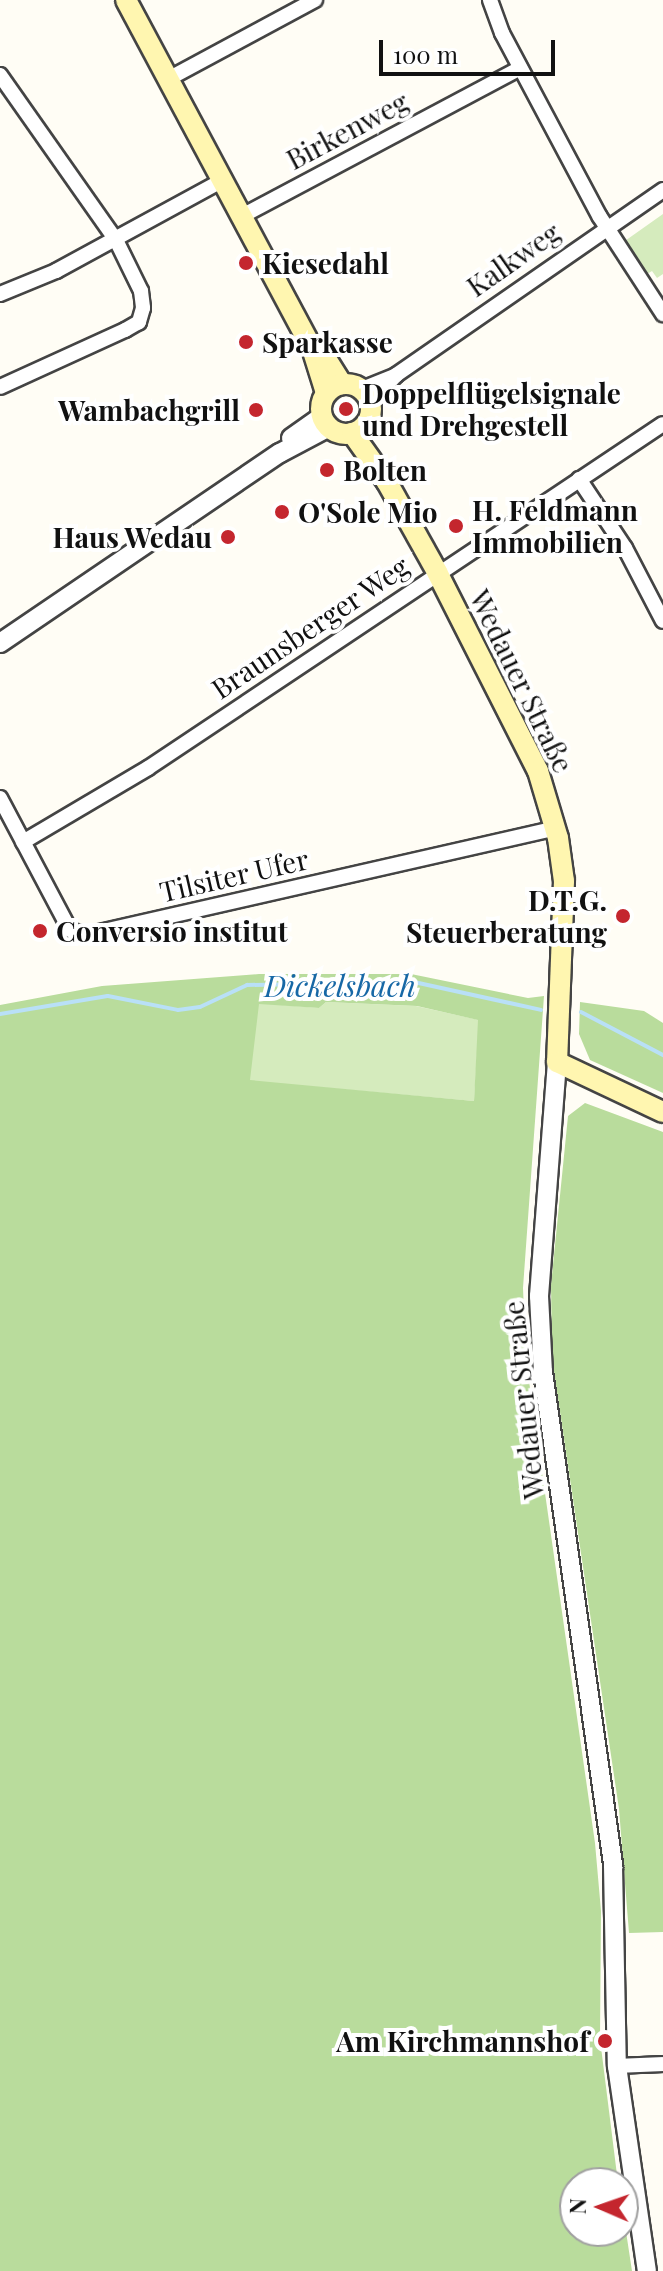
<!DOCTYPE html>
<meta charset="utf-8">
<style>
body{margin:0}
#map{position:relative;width:663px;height:2271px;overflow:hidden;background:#fffdf5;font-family:"Playfair Display",serif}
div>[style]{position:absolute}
.green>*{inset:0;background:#d5ebbd}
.forest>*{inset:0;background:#b9dc9c}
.stream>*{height:4px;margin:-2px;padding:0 2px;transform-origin:2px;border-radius:2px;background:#b9e0f7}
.roads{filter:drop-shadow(2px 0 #444) drop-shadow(-2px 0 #444) drop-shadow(0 2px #444) drop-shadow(0 -2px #444)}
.minor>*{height:14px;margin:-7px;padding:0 7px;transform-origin:7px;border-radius:7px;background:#fff}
.tertiary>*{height:18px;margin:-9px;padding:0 9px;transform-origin:9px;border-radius:9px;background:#fff}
.secondary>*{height:20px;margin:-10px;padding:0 10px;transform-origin:10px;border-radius:10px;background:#fff6b0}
.secondary>.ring{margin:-10px;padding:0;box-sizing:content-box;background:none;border:20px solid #fff6b0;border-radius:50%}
.dots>*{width:22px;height:22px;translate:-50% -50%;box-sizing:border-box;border:4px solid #fff;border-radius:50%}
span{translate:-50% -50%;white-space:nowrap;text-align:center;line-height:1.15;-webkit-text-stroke:8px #fff;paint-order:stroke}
.street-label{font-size:28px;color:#111}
.poi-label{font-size:28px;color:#111;font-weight:700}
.left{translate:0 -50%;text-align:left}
.right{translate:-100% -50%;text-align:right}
.water-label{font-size:30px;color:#1768a6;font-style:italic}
.north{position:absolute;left:559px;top:2167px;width:80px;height:80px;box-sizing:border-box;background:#fff;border:2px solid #a0a0a0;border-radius:50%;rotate:272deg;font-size:22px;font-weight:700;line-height:32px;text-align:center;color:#111}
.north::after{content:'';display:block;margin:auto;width:28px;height:36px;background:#c4262e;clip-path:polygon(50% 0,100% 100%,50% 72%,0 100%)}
.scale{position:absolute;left:379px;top:40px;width:176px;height:36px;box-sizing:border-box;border:4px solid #111;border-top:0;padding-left:10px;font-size:24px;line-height:28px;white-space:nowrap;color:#111;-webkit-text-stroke:6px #fff;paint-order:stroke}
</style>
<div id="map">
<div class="green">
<i style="clip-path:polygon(663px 214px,663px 274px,657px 278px,652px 271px,644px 276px,622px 243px)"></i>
<i style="clip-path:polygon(326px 1002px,416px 1006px,479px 1020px,474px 1101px,249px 1081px,258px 1003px,319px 1008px)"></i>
</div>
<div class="forest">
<i style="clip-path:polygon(evenodd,259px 974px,411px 974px,528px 998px,544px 996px,523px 1288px,526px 1360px,595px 1843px,601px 1911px,600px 2039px,618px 2183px,575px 2183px,575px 2231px,623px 2231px,623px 2212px,632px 2271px,0 2271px,0 1005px,102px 986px,259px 974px,326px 1002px,417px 1006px,478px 1020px,474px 1101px,250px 1080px,259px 1004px,319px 1008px,326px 1002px)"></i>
<i style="clip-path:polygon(580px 1002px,644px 1011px,663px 1023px,663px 1093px,590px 1060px,579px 1034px)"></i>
<i style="clip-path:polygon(585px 1103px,663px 1132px,663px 1932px,629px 1933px,619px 1809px,552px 1358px,551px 1285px,568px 1116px)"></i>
</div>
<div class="stream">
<i style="left:581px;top:1012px;width:93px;rotate:27.7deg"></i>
<i style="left:0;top:1014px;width:109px;rotate:-9.5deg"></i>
<i style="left:108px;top:996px;width:71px;rotate:11.3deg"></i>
<i style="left:178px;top:1010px;width:22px;rotate:-8deg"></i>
<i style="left:200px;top:1007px;width:52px;rotate:-25.1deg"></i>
<i style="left:247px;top:985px;width:167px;rotate:-1deg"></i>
<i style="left:414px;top:982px;width:130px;rotate:12.4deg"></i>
</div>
<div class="roads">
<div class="minor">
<i style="left:490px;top:0;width:35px;rotate:70deg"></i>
<i style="left:502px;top:33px;width:208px;rotate:62deg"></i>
<i style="left:600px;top:217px;width:116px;rotate:57deg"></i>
<i style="left:0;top:75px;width:202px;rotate:54.9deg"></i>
<i style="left:116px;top:240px;width:57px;rotate:63.9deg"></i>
<i style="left:141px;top:291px;width:17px;rotate:83deg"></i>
<i style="left:143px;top:308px;width:15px;rotate:106deg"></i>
<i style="left:139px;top:322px;width:16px;rotate:150deg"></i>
<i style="left:125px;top:330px;width:137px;rotate:155.5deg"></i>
<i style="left:168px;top:79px;width:167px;rotate:-28.3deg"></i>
<i style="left:242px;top:216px;width:315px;rotate:-28deg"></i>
<i style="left:0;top:294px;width:61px;rotate:-22.3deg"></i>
<i style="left:56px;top:271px;width:190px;rotate:-28.6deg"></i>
<i style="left:362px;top:389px;width:37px;rotate:-22deg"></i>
<i style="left:396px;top:375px;width:325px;rotate:-34.7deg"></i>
<i style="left:370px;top:403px;width:38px;rotate:-47deg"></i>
<i style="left:579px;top:479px;width:83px;rotate:56.3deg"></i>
<i style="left:625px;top:548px;width:82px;rotate:62.5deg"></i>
<i style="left:0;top:798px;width:149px;rotate:62.1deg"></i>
<i style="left:70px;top:930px;width:17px;rotate:17deg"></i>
<i style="left:86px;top:935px;width:482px;rotate:-12.8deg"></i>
<i style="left:23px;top:842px;width:145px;rotate:-30.6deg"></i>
<i style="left:148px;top:768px;width:619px;rotate:-33.74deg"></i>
<i style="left:617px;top:2066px;width:46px;rotate:-2.5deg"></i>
</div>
<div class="tertiary">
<i style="left:291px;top:438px;width:38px;rotate:-35deg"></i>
<i style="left:0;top:643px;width:338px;rotate:-34.2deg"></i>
<i style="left:280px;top:453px;width:55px;rotate:-28deg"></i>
<i style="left:557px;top:1062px;width:235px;rotate:94.4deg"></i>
<i style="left:539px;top:1296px;width:76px;rotate:87deg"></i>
<i style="left:543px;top:1372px;width:499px;rotate:81.9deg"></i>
<i style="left:613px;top:1866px;width:200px;rotate:88.9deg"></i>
<i style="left:617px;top:2066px;width:207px;rotate:81.7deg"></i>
</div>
<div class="secondary">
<i style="left:126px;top:0;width:395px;rotate:61.9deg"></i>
<i style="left:312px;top:348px;width:47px;rotate:72.7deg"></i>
<i style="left:312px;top:348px;width:16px;rotate:35deg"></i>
<i style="left:325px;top:357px;width:32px;rotate:58deg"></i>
<i class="ring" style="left:321px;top:384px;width:30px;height:30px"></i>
<i style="left:352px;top:433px;width:60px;rotate:54.5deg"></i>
<i style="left:387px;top:482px;width:103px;rotate:60.9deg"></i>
<i style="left:437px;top:572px;width:223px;rotate:63.1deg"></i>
<i style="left:538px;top:771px;width:70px;rotate:73.4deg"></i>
<i style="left:558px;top:838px;width:43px;rotate:82.1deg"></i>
<i style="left:564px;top:881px;width:181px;rotate:92.2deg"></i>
<i style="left:557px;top:1062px;width:117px;rotate:25.3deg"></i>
</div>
</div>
<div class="dots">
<i style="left:246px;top:263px;background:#c4262e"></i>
<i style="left:246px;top:342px;background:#c4262e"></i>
<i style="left:346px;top:409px;background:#c4262e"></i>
<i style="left:256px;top:410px;background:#c4262e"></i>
<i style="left:327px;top:470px;background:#c4262e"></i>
<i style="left:282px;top:512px;background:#c4262e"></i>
<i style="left:456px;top:526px;background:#c4262e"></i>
<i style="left:228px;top:537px;background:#c4262e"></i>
<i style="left:623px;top:916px;background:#c4262e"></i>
<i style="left:40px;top:931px;background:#c4262e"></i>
<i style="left:605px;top:2041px;background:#c4262e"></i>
</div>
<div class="street-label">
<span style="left:347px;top:130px;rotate:-28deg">Birkenweg</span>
<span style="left:513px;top:259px;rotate:-35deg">Kalkweg</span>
<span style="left:310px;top:627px;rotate:-34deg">Braunsberger Weg</span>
<span style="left:522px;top:681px;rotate:64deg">Wedauer Straße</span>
<span style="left:234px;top:875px;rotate:-13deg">Tilsiter Ufer</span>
<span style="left:523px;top:1400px;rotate:-96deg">Wedauer Straße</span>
</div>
<div class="poi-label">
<span class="left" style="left:262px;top:263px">Kiesedahl</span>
<span class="left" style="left:262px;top:342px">Sparkasse</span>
<span class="left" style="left:362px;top:409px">Doppelflügelsignale<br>und Drehgestell</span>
<span class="right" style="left:240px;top:410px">Wambachgrill</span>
<span class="left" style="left:343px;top:470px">Bolten</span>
<span class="left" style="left:472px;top:526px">H. Feldmann<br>Immobilien</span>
<span class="left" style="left:298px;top:512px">O'Sole Mio</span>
<span class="right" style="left:212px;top:537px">Haus Wedau</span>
<span class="right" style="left:607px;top:916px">D.T.G.<br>Steuerberatung</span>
<span class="left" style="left:56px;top:931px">Conversio institut</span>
<span class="right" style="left:589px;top:2041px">Am Kirchmannshof</span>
</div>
<div class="water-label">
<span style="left:340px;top:985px">Dickelsbach</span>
</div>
<div class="north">N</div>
<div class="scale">100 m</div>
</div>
